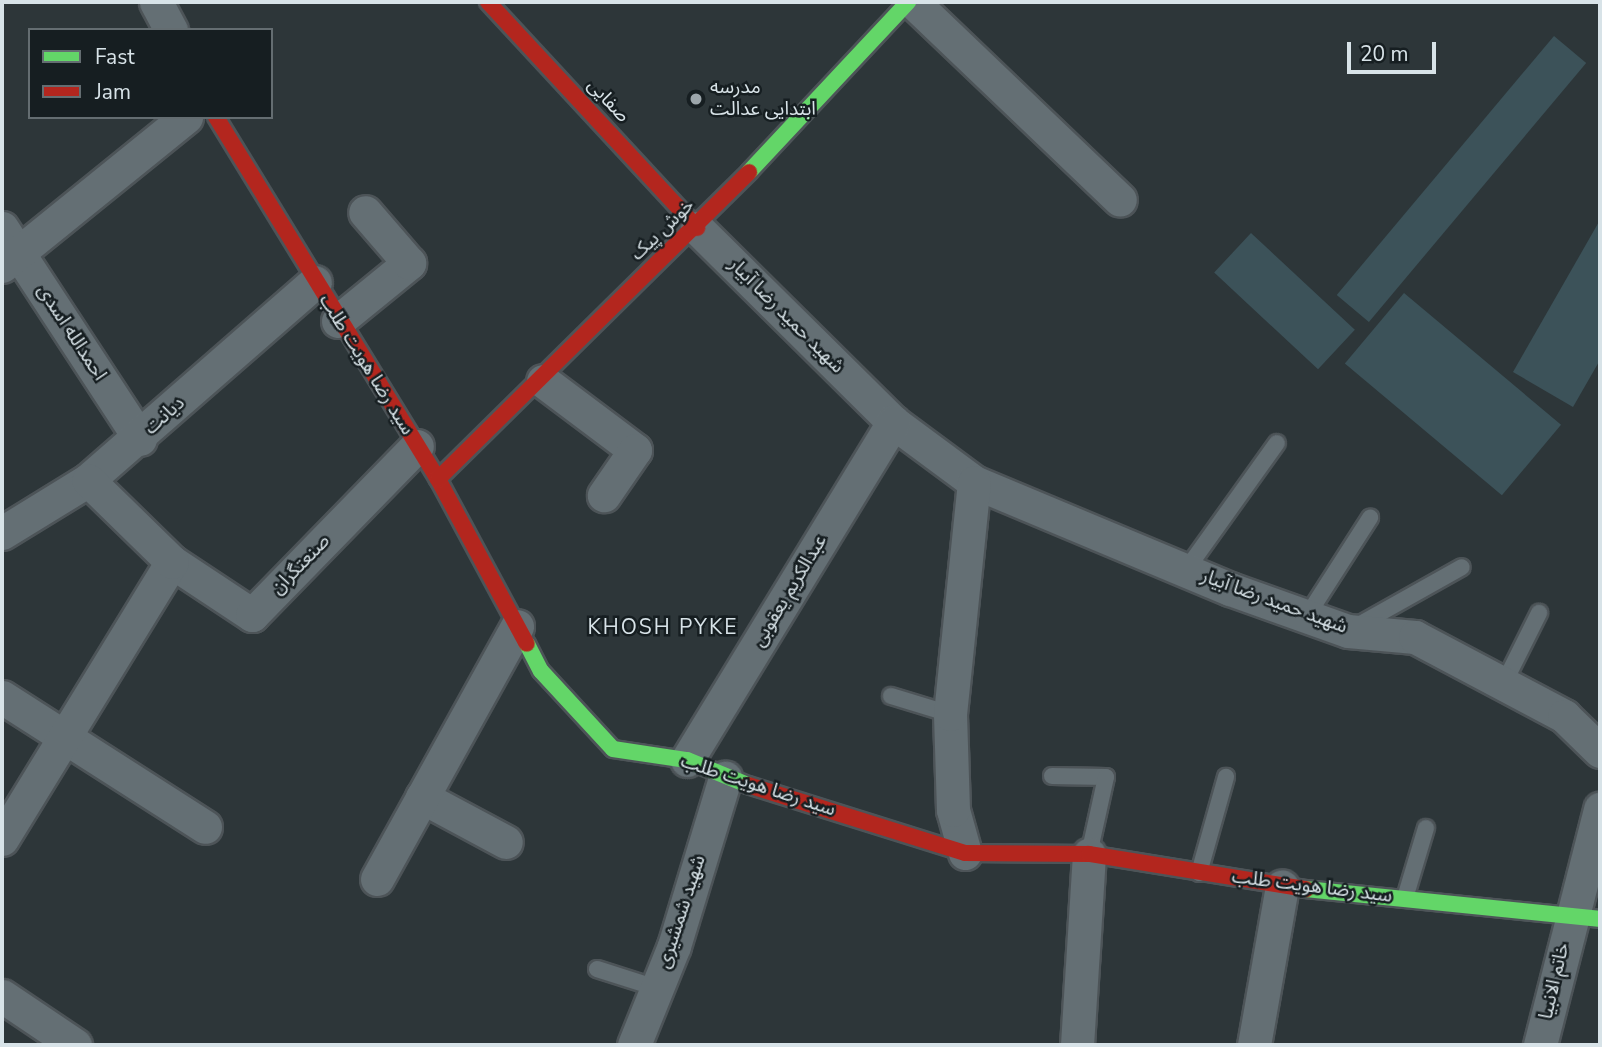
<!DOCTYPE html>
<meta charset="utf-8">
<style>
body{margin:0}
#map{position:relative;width:1602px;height:1047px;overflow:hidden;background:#2d3639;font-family:"Nunito Sans","Noto Sans Arabic",sans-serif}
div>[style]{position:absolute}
.building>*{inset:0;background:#3c5259;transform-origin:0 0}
.roads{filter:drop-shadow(2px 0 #4d5458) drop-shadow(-2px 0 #4d5458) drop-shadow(0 2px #4d5458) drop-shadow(0 -2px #4d5458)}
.lane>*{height:16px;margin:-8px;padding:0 8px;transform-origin:8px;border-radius:8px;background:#646f74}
.street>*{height:33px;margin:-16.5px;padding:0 16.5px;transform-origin:16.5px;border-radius:16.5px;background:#646f74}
.fast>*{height:16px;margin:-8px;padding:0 8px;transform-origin:8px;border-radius:8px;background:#63d668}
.jam>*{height:16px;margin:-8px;padding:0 8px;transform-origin:8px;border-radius:8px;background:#b3261e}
.dots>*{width:19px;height:19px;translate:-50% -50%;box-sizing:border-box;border:4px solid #161e21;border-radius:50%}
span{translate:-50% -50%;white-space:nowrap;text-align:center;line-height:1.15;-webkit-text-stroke:5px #161e21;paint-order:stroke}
.poi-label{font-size:19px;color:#d8e3e8}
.left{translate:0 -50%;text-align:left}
.street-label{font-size:19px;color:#d8e3e8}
.neighbourhood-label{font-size:21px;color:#d8e3e8;letter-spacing:2px}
.frame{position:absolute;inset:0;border:4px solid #d8e3e8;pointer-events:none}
.legend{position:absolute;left:28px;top:28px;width:245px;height:91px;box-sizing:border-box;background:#161e21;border:2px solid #646d71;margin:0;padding:9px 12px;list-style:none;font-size:21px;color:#d8e3e8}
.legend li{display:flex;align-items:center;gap:14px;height:35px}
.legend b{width:35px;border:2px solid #646d71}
.scale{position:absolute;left:1347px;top:42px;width:89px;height:32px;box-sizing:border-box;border:4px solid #d8e3e8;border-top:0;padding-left:9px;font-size:21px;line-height:24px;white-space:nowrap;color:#d8e3e8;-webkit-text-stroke:5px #161e21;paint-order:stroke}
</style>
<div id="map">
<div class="building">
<i style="left:1554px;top:36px;width:42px;height:338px;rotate:40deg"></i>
<i style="clip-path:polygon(1600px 220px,1600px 360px,1573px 407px,1513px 372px)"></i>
<i style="left:1251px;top:233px;width:142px;height:54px;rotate:43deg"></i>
<i style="left:1404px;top:293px;width:205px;height:92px;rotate:40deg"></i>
</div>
<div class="roads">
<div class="lane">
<i style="left:1186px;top:570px;width:156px;rotate:-54.4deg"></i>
<i style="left:1307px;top:616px;width:117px;rotate:-57.3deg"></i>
<i style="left:1357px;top:626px;width:120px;rotate:-29.3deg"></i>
<i style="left:1502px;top:687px;width:83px;rotate:-63.4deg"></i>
<i style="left:891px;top:696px;width:62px;rotate:17deg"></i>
<i style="left:1052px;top:776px;width:54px;rotate:1.1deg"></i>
<i style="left:1106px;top:777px;width:79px;rotate:102.4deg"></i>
<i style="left:1199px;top:873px;width:100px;rotate:-74.3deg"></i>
<i style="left:1405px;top:898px;width:73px;rotate:-73.3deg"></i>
<i style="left:597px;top:969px;width:63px;rotate:17.6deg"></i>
</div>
<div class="street">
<i style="left:156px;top:2px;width:32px;rotate:62deg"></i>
<i style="left:913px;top:2px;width:286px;rotate:43.7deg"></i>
<i style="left:2px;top:228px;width:252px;rotate:56.8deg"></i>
<i style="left:697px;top:228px;width:276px;rotate:44.7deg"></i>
<i style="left:893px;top:422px;width:101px;rotate:36.5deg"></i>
<i style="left:974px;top:482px;width:277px;rotate:22.7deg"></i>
<i style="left:1230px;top:589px;width:125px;rotate:19.6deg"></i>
<i style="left:1348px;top:631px;width:67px;rotate:5.1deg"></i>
<i style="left:1415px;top:637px;width:169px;rotate:27.9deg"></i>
<i style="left:1564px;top:716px;width:50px;rotate:44.2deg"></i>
<i style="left:2px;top:266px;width:237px;rotate:-39deg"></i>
<i style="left:338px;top:321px;width:92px;rotate:-39.2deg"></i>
<i style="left:409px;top:263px;width:67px;rotate:-130.8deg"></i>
<i style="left:543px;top:381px;width:115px;rotate:36.9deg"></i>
<i style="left:635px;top:450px;width:55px;rotate:124.6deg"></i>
<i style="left:2px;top:533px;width:101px;rotate:-31.6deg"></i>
<i style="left:88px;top:480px;width:301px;rotate:-41.1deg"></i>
<i style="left:172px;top:562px;width:96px;rotate:33.5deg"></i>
<i style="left:252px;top:615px;width:236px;rotate:-45.7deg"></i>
<i style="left:2px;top:697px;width:241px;rotate:32.6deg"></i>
<i style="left:687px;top:760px;width:396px;rotate:-58.6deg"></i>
<i style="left:422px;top:797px;width:95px;rotate:28.2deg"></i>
<i style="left:2px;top:839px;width:325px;rotate:-58.5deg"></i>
<i style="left:172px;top:562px;width:117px;rotate:-135.7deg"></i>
<i style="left:965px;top:853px;width:45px;rotate:-105.6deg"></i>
<i style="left:953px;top:810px;width:96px;rotate:-91.8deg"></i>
<i style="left:950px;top:714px;width:233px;rotate:-84.1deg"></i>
<i style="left:377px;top:879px;width:289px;rotate:-61deg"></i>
<i style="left:2px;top:996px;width:88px;rotate:33.9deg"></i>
<i style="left:634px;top:1045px;width:107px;rotate:-68deg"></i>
<i style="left:674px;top:946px;width:176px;rotate:-73.1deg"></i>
<i style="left:1077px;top:1045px;width:191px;rotate:-86.4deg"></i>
<i style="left:1254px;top:1045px;width:161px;rotate:-80deg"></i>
<i style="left:1540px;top:1045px;width:244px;rotate:-75.7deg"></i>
</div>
<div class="fast">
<i style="left:749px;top:172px;width:233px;rotate:-46.9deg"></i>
<i style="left:527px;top:644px;width:30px;rotate:63deg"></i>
<i style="left:541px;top:671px;width:106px;rotate:47.3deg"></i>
<i style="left:613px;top:749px;width:75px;rotate:8.5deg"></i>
<i style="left:687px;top:760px;width:66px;rotate:22.3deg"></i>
<i style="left:1306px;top:889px;width:296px;rotate:5.8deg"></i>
</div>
<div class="jam">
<i style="left:488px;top:2px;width:308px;rotate:47.2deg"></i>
<i style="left:216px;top:117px;width:425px;rotate:58.5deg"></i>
<i style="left:438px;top:479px;width:187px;rotate:61.7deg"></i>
<i style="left:438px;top:479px;width:437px;rotate:-44.6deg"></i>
<i style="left:748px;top:785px;width:227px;rotate:17.4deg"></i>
<i style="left:965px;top:853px;width:124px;rotate:0.5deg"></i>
<i style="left:1089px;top:854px;width:220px;rotate:9.2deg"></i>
</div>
</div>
<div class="dots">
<i style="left:696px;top:99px;background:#9ca6ab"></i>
</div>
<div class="poi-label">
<span class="left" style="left:710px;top:99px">مدرسه<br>ابتدایی عدالت</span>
</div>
<div class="street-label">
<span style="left:608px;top:101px;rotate:47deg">صفایی</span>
<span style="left:663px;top:230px;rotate:-44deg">خوش پیک</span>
<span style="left:786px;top:316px;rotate:45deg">شهید حمید رضا آبیار</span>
<span style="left:71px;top:333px;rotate:57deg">احمدالله اسدی</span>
<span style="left:366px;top:365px;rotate:58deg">سید رضا هویت طلب</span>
<span style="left:165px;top:416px;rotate:-42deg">دیانت</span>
<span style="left:301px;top:565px;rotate:-46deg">صنعتگران</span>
<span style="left:790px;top:591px;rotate:-59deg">عبدالکریم یعقوبی</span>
<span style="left:1274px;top:602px;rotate:20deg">شهید حمید رضا آبیار</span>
<span style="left:758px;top:786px;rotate:18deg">سید رضا هویت طلب</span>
<span style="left:1312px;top:887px;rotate:7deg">سید رضا هویت طلب</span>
<span style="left:682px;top:912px;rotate:-72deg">شهید شمشیری</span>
<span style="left:1555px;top:981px;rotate:-77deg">خاتم الانبیا</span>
</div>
<div class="neighbourhood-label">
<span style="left:663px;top:627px">KHOSH PYKE</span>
</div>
<div class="frame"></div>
<ul class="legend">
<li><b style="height:9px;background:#63d668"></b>Fast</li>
<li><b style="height:9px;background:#b3261e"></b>Jam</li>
</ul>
<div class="scale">20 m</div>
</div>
